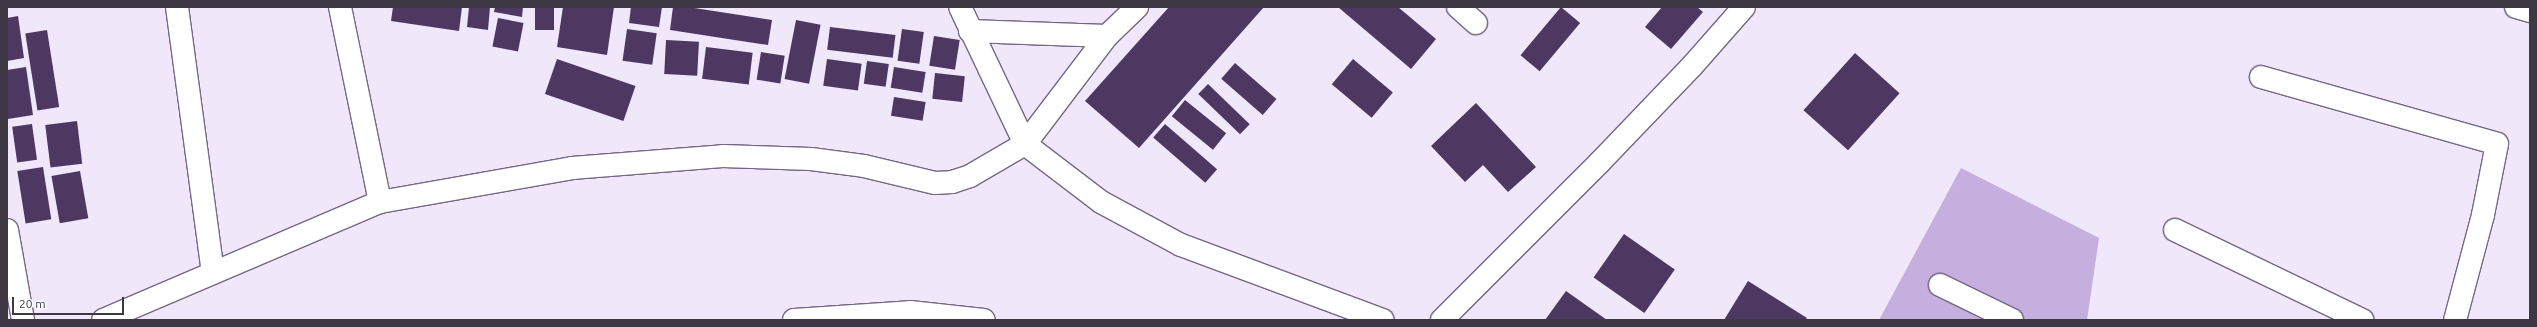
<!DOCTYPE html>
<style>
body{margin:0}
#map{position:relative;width:2537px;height:327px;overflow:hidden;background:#f0e7fb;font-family:Ubuntu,sans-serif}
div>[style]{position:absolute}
.green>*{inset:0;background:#c5afde}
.building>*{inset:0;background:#4d3862;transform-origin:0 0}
.roads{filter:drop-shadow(1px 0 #756884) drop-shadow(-1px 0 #756884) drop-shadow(0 1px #756884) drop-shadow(0 -1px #756884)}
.minor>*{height:22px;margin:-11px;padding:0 11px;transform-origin:11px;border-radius:11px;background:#fff}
span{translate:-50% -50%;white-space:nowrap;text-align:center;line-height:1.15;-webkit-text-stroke:4px #fff;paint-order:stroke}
.frame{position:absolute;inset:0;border:8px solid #3e3845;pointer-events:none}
.scale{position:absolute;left:12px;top:297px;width:112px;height:18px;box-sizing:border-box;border:2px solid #3e3845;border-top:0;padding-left:5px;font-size:12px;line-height:14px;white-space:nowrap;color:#3e3845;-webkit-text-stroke:3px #fff;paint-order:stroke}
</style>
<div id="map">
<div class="green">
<i style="clip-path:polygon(1961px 168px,2099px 238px,2087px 320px,1879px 320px)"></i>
</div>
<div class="building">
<i style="clip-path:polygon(393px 7px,462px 7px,459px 31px,391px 21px)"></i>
<i style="clip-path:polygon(469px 7px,490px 7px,488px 30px,467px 27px)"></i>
<i style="clip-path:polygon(495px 7px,523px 7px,522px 17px,494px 12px)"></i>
<i style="left:535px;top:7px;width:19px;height:23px"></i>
<i style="clip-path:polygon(563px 7px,614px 7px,607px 55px,557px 47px)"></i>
<i style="clip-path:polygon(631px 7px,662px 7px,659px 27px,629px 23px)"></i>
<i style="clip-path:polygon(673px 7px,688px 7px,772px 20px,768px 45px,670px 30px)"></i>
<i style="clip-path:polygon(1169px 7px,1264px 7px,1139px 148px,1085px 101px)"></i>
<i style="clip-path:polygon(1338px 7px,1398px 7px,1436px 39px,1411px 69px)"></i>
<i style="left:1561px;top:7px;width:25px;height:63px;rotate:40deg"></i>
<i style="clip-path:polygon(1662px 7px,1697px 7px,1703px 12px,1671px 49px,1645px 27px)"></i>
<i style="clip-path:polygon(18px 16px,24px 58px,7px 61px,7px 18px)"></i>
<i style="left:498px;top:18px;width:26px;height:29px;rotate:11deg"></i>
<i style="left:796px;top:20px;width:25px;height:60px;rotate:11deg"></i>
<i style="left:830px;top:27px;width:66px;height:23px;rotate:7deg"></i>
<i style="left:627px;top:29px;width:30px;height:32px;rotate:8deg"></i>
<i style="left:902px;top:29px;width:22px;height:32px;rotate:8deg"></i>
<i style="left:47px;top:30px;width:78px;height:22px;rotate:81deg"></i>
<i style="left:934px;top:36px;width:26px;height:30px;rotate:9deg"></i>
<i style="left:666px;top:40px;width:33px;height:34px;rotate:3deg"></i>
<i style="left:706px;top:47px;width:47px;height:32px;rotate:7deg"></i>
<i style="left:761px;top:52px;width:24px;height:28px;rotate:9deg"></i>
<i style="left:1855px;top:53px;width:60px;height:77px;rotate:42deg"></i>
<i style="left:557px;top:59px;width:83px;height:37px;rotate:19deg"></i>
<i style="left:827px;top:59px;width:35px;height:27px;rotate:8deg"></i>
<i style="left:1353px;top:59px;width:52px;height:33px;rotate:40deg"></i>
<i style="left:867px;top:61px;width:22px;height:23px;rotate:8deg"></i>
<i style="left:1235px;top:63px;width:55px;height:21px;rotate:41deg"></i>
<i style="clip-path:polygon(26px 67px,33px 115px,8px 119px,7px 70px)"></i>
<i style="left:894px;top:67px;width:32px;height:21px;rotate:9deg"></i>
<i style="left:935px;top:73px;width:30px;height:26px;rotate:6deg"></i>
<i style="left:1208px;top:84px;width:58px;height:14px;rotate:44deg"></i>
<i style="left:894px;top:97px;width:32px;height:19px;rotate:9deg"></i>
<i style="left:1185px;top:100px;width:53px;height:21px;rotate:39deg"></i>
<i style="clip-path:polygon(1476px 103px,1536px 167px,1508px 192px,1483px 165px,1465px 182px,1431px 146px)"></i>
<i style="left:77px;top:121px;width:43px;height:32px;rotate:83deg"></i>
<i style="left:32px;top:124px;width:36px;height:20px;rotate:82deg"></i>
<i style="left:1165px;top:124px;width:69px;height:18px;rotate:41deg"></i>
<i style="left:43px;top:167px;width:53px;height:26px;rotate:81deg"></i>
<i style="left:80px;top:171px;width:48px;height:29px;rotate:80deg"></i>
<i style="left:1624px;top:234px;width:62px;height:53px;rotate:35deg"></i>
<i style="clip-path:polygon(1748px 281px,1807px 318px,1805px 320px,1724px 320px)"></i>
<i style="clip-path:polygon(1566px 291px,1607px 320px,1545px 320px)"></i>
</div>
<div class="roads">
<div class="minor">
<i style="left:177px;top:7px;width:268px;rotate:82.3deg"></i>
<i style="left:340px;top:7px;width:199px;rotate:78.4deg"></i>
<i style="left:960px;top:7px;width:152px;rotate:64.6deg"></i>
<i style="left:1025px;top:144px;width:96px;rotate:37.3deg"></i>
<i style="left:1101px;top:202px;width:91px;rotate:28.3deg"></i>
<i style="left:1181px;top:245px;width:215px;rotate:20.4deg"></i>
<i style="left:1458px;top:7px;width:24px;rotate:42deg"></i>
<i style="left:2516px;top:7px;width:15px;rotate:16deg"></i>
<i style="left:970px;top:31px;width:137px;rotate:2.1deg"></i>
<i style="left:2261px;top:77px;width:245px;rotate:15.8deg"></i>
<i style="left:2497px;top:144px;width:72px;rotate:101.2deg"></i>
<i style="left:2483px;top:215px;width:109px;rotate:104.9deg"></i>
<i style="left:7px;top:230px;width:91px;rotate:79.9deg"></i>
<i style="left:2175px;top:230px;width:208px;rotate:25.7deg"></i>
<i style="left:1940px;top:285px;width:80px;rotate:25.9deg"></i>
<i style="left:103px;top:320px;width:301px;rotate:-23.1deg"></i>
<i style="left:380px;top:202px;width:195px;rotate:-10deg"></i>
<i style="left:572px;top:168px;width:151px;rotate:-4.5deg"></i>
<i style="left:723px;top:156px;width:88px;rotate:2deg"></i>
<i style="left:811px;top:159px;width:53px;rotate:7.5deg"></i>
<i style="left:864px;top:166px;width:73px;rotate:13.5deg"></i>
<i style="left:935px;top:183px;width:17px;rotate:-3deg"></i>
<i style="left:952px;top:182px;width:19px;rotate:-18deg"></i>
<i style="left:970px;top:176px;width:64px;rotate:-30.2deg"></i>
<i style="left:1025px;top:144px;width:136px;rotate:-52.8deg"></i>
<i style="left:1107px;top:36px;width:42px;rotate:-44deg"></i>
<i style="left:794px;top:320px;width:116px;rotate:-3.9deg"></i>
<i style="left:910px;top:312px;width:74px;rotate:6.2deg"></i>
<i style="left:1442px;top:320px;width:222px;rotate:-45deg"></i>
<i style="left:1599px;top:163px;width:136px;rotate:-46.2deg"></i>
<i style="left:1693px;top:65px;width:77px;rotate:-48.7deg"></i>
</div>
</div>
<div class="frame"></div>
<div class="scale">20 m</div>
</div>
